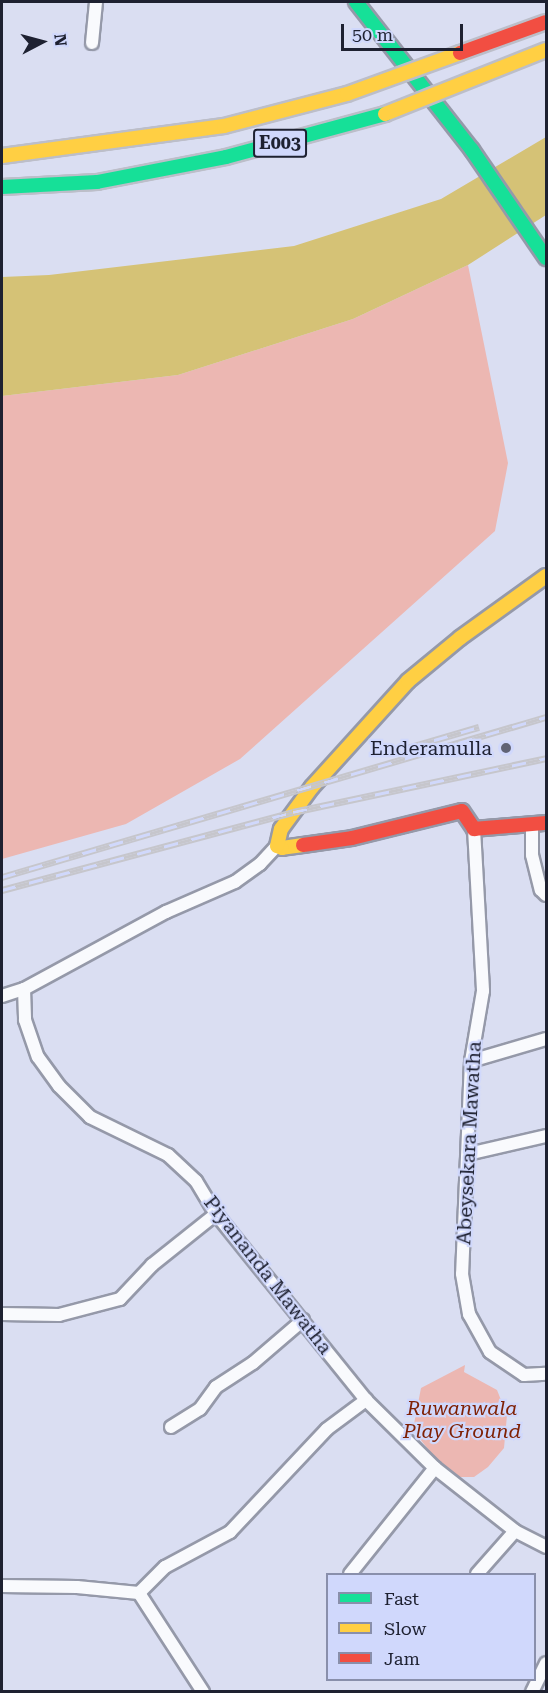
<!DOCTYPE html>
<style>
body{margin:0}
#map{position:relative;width:548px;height:1693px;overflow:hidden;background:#dadef2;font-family:"Roboto Serif",serif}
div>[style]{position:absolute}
.green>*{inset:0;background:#ecb7b2}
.water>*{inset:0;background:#d5c276}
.roads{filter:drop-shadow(2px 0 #9599a9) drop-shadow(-2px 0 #9599a9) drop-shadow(0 2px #9599a9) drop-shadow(0 -2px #9599a9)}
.street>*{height:12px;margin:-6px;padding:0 6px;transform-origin:6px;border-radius:6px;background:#f9fafd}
.fast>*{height:14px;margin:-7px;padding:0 7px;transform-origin:7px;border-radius:7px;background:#16e098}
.slow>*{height:14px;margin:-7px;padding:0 7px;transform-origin:7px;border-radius:7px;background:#ffcf43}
.jam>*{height:14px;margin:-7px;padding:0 7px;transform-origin:7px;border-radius:7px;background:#f24e42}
.rail>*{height:7px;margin-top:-3.5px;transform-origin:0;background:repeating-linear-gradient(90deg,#d0d8fc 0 14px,#c6c6cc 0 28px);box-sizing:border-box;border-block:2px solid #c6c6cc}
.bridges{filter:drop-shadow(2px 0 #bcbec9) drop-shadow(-2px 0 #bcbec9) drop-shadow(0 2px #bcbec9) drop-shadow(0 -2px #bcbec9)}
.fast-bridge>*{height:14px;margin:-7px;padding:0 7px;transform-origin:7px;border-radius:7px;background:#16e098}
.slow-bridge>*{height:14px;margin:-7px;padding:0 7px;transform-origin:7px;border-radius:7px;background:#ffcf43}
.jam-bridge>*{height:14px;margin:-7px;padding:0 7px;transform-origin:7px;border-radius:7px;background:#f24e42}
.dots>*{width:16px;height:16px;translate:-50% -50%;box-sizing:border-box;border:3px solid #d0d8fc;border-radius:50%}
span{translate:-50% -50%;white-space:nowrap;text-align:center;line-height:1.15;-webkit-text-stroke:4.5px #d0d8fc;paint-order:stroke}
.shield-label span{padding:2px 4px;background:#d0d8fc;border:2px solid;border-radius:4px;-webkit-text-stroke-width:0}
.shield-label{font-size:18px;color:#1e2131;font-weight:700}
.poi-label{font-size:20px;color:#1e2131}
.right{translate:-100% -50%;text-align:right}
.street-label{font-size:20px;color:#1e2131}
.park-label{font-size:20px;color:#7f2105;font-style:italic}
.frame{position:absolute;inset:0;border:3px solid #1e2131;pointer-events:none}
.legend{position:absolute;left:326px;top:1573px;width:210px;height:108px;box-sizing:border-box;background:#d0d8fc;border:2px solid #898fab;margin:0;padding:8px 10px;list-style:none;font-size:18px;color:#1e2131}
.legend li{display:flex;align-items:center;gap:12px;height:30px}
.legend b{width:30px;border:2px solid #898fab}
.north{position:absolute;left:12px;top:12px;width:60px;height:60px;-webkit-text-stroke:4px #d0d8fc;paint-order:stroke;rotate:84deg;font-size:16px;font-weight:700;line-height:24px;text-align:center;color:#1e2131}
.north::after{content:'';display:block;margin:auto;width:21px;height:27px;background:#1e2131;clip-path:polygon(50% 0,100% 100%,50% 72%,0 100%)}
.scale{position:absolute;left:341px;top:24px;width:122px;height:27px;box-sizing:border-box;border:3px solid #1e2131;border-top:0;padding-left:8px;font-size:18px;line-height:21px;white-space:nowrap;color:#1e2131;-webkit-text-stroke:4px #d0d8fc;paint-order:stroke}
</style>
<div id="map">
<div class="green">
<i style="clip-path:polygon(468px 265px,508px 463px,495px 531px,240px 759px,126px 824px,2px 859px,2px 396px,178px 375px,353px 319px)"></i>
<i style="clip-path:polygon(465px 1365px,464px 1372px,497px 1390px,507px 1415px,504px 1448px,488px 1467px,474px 1477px,459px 1477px,444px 1469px,416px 1434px,414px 1424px,421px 1388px)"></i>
</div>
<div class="water">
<i style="clip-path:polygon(546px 137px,546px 215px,468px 265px,353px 319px,178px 375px,2px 396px,2px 277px,49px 275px,294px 246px,441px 199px)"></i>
</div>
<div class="roads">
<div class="street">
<i style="left:92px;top:43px;width:41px;rotate:-84.4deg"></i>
<i style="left:532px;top:825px;width:30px;rotate:90deg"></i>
<i style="left:532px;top:855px;width:36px;rotate:76deg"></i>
<i style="left:541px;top:890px;width:7px;rotate:45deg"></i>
<i style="left:474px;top:829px;width:162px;rotate:86.8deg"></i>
<i style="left:483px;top:991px;width:71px;rotate:99.7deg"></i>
<i style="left:471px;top:1061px;width:213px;rotate:92.4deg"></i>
<i style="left:462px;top:1274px;width:41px;rotate:80.1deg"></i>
<i style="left:469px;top:1314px;width:43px;rotate:61.1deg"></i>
<i style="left:490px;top:1352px;width:41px;rotate:34.1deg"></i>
<i style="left:524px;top:1375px;width:22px;rotate:-3deg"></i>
<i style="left:24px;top:989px;width:31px;rotate:88deg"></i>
<i style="left:25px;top:1020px;width:39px;rotate:71deg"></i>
<i style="left:38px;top:1057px;width:36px;rotate:54deg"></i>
<i style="left:59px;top:1086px;width:44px;rotate:45deg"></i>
<i style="left:90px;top:1117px;width:87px;rotate:26deg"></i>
<i style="left:168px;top:1155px;width:38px;rotate:43deg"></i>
<i style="left:196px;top:1181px;width:39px;rotate:59deg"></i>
<i style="left:216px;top:1214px;width:239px;rotate:51.1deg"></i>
<i style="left:366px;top:1400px;width:97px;rotate:44.6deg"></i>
<i style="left:435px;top:1468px;width:102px;rotate:38.2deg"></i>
<i style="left:515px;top:1531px;width:35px;rotate:27deg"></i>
<i style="left:2px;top:996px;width:23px;rotate:-18deg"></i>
<i style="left:24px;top:989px;width:162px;rotate:-28.5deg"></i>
<i style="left:166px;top:912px;width:75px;rotate:-23.5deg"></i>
<i style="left:235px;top:882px;width:31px;rotate:-36deg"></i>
<i style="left:260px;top:864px;width:25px;rotate:-47deg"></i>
<i style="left:471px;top:1061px;width:78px;rotate:-16.3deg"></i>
<i style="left:468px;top:1154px;width:80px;rotate:-13deg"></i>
<i style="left:2px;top:1314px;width:57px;rotate:1deg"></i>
<i style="left:59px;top:1315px;width:63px;rotate:-14.7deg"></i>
<i style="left:120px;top:1299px;width:47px;rotate:-46.7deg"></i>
<i style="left:152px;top:1265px;width:82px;rotate:-38.6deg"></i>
<i style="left:171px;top:1427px;width:34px;rotate:-32deg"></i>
<i style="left:200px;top:1409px;width:27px;rotate:-54deg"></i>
<i style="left:216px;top:1387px;width:44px;rotate:-33deg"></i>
<i style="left:253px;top:1363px;width:66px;rotate:-40.7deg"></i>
<i style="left:350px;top:1574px;width:136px;rotate:-51.3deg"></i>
<i style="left:477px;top:1574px;width:57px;rotate:-48.5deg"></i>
<i style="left:2px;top:1586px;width:75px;rotate:0.8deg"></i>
<i style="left:77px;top:1587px;width:62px;rotate:5.5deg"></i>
<i style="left:139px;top:1593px;width:118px;rotate:57.1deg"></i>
<i style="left:139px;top:1593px;width:37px;rotate:-45deg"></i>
<i style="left:165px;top:1567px;width:74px;rotate:-28.3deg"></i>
<i style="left:230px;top:1532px;width:141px;rotate:-46.7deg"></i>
<i style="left:327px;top:1429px;width:49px;rotate:-36.6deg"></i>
<i style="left:532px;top:1692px;width:32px;rotate:-64deg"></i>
</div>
<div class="fast">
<i style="left:356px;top:2px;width:188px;rotate:51.9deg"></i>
<i style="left:472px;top:150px;width:131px;rotate:55.6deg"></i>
</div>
<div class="slow">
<i style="left:303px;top:845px;width:21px;rotate:172deg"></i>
<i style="left:282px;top:848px;width:5px;rotate:-158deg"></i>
<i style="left:277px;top:846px;width:17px;rotate:-77deg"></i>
<i style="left:281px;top:829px;width:52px;rotate:-53.6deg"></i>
<i style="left:312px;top:787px;width:143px;rotate:-47.8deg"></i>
<i style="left:408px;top:681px;width:67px;rotate:-39.6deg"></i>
<i style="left:460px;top:638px;width:106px;rotate:-35.8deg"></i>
</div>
<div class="jam">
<i style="left:303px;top:845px;width:49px;rotate:-8.1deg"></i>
<i style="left:352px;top:838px;width:113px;rotate:-13.8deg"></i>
<i style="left:462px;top:811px;width:22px;rotate:56deg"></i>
<i style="left:474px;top:829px;width:72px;rotate:-4.8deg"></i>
</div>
</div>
<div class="rail">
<i style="left:407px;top:748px;width:75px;rotate:-16.3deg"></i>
<i style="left:2px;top:877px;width:567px;rotate:-16.39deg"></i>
<i style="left:2px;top:890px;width:301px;rotate:-15deg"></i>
<i style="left:293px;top:812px;width:259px;rotate:-12deg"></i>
</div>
<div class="bridges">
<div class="fast-bridge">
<i style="left:2px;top:187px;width:95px;rotate:-3deg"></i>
<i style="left:97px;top:182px;width:131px;rotate:-11deg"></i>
<i style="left:226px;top:157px;width:165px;rotate:-15.1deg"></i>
</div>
<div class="slow-bridge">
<i style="left:385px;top:114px;width:173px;rotate:-21.7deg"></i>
<i style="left:2px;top:156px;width:224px;rotate:-7.7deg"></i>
<i style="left:224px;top:126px;width:127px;rotate:-14.6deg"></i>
<i style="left:347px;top:94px;width:120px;rotate:-19.9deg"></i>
</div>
<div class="jam-bridge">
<i style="left:460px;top:53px;width:91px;rotate:-19.8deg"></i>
</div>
</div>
<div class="dots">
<i style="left:506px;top:748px;background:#606375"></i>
</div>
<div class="shield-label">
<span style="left:280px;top:143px">E003</span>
</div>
<div class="poi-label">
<span class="right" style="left:492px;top:748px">Enderamulla</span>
</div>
<div class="street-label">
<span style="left:469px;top:1143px;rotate:-87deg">Abeysekara Mawatha</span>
<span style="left:268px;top:1275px;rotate:52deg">Piyananda Mawatha</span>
</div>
<div class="park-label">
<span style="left:462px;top:1420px">Ruwanwala<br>Play Ground</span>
</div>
<div class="frame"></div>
<ul class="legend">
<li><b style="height:8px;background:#16e098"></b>Fast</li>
<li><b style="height:8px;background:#ffcf43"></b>Slow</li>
<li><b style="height:8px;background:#f24e42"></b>Jam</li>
</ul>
<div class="north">N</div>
<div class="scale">50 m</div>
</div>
